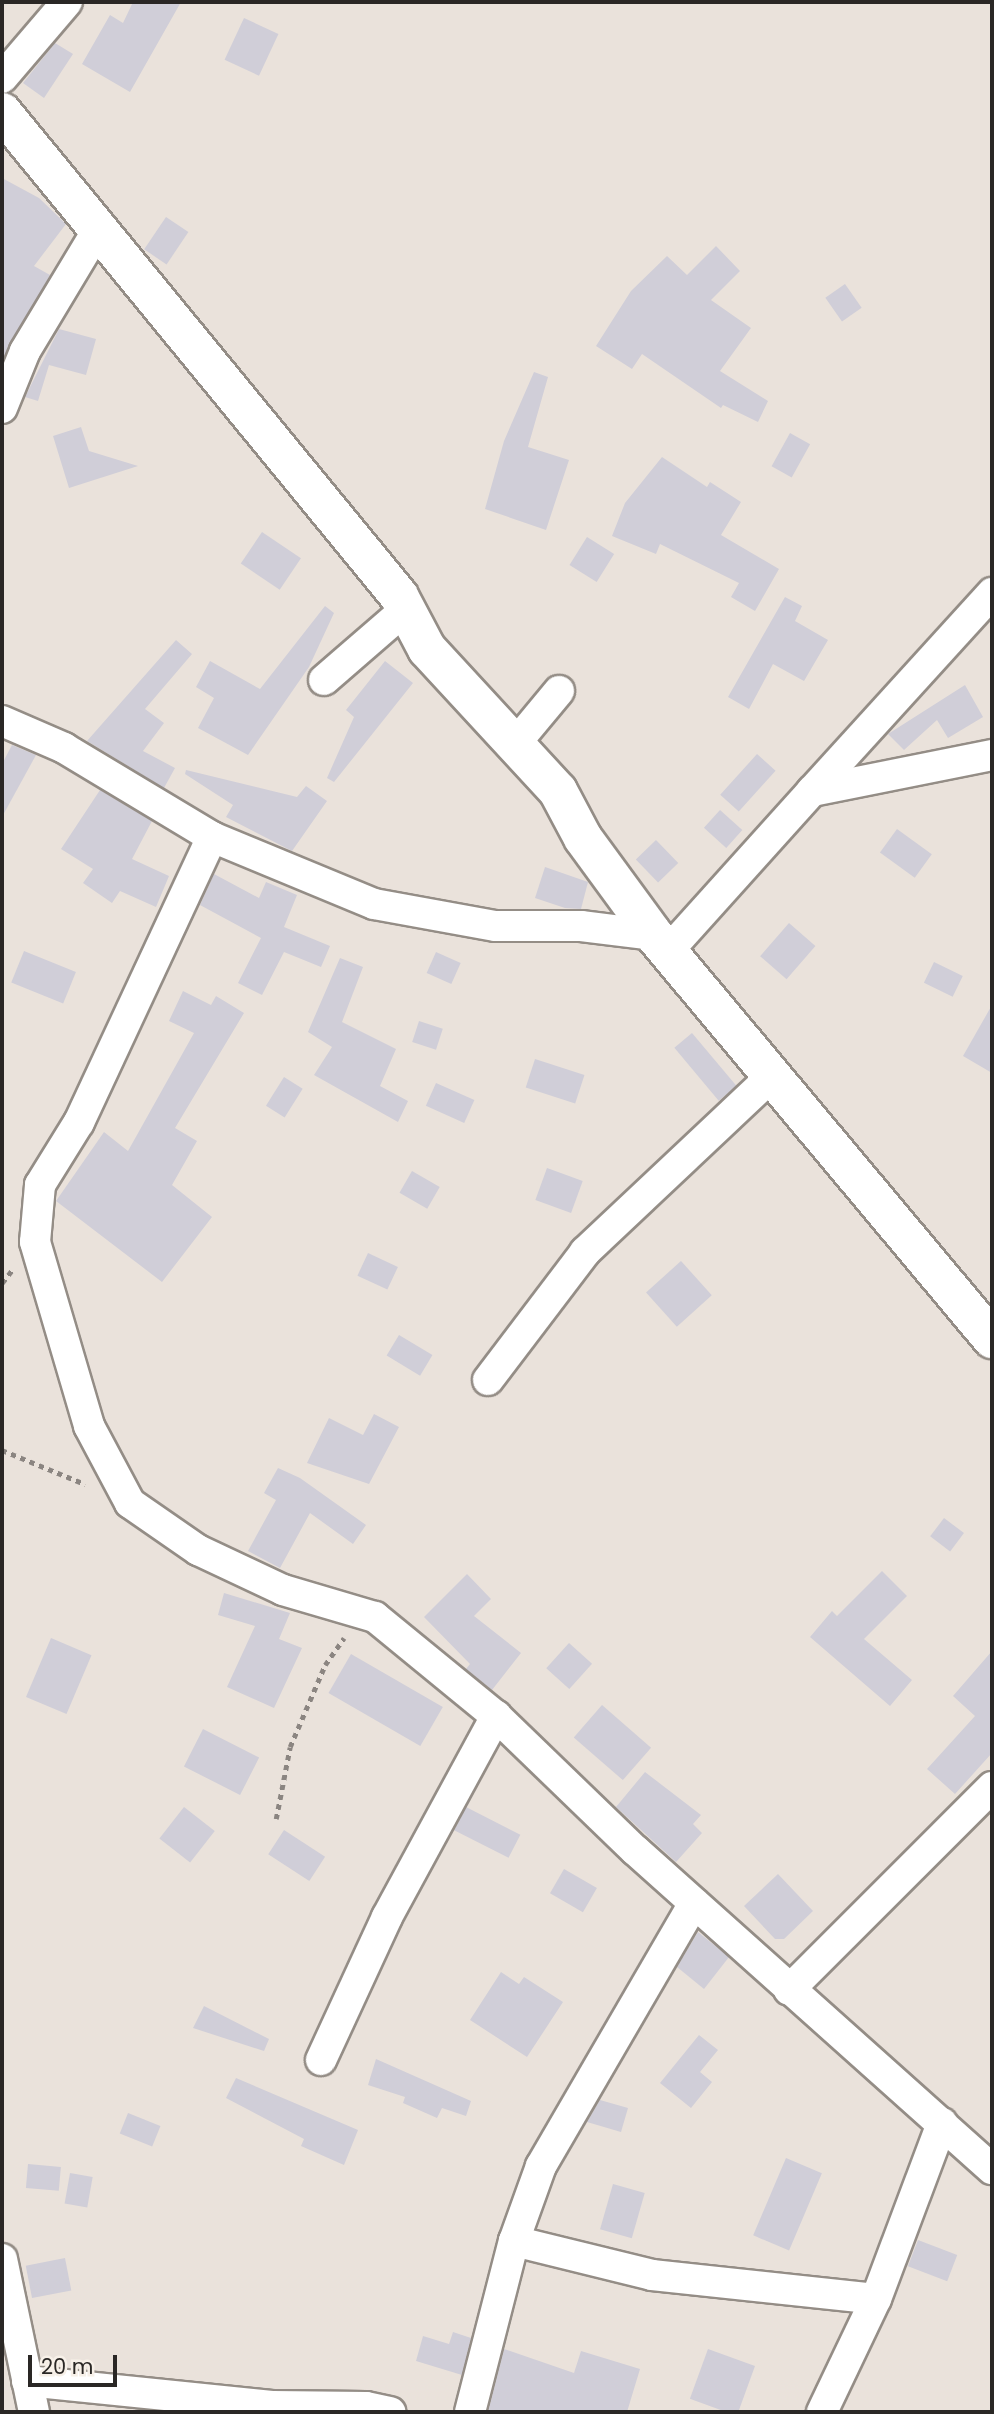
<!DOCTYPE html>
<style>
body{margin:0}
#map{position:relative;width:994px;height:2414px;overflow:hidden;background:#eae2db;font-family:Poppins,sans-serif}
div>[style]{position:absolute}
.building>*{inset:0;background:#d0ced8;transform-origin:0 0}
.path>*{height:4.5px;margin-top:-2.25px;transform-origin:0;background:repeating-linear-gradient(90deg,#8b8581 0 5px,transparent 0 10px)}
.roads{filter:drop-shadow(2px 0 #948d86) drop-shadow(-2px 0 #948d86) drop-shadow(0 2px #948d86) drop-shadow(0 -2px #948d86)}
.street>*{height:30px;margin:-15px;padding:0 15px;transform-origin:15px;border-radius:15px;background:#fff}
.secondary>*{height:38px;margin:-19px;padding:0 19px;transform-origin:19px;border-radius:19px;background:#fff}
span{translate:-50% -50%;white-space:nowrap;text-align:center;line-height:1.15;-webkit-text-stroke:7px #f7f0e8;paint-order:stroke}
.frame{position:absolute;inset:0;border:4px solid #2a2725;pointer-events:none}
.scale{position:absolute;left:28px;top:2355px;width:89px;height:32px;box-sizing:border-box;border:4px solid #2a2725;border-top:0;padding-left:9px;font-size:21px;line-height:24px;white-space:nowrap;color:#2a2725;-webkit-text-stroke:5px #f7f0e8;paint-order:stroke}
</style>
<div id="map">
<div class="building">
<i style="clip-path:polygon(133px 2px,181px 2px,130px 92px,82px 64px,110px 15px,123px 23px)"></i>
<i style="left:244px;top:18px;width:38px;height:46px;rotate:25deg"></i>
<i style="clip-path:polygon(55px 43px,73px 54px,44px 98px,23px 83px)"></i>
<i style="clip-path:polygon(2px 178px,39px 198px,66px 224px,34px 266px,50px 275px,2px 362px)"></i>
<i style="left:166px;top:217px;width:27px;height:39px;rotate:34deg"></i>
<i style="clip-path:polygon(716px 246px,740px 271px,711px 300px,751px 328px,720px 371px,768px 401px,758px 422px,723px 405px,721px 408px,642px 354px,632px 369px,596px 346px,631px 291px,667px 256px,687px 275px)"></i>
<i style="left:845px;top:284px;width:29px;height:24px;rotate:55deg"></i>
<i style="clip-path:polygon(59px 329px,96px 339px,86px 375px,49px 365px,38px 401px,25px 397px)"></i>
<i style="clip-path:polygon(534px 372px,548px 377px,528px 447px,569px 460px,546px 530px,485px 509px,504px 441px)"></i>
<i style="clip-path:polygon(81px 427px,89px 451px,138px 466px,69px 488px,53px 436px)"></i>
<i style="left:790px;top:433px;width:23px;height:38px;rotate:29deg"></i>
<i style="clip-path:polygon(662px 457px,707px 487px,710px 482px,741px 502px,721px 535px,779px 569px,755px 611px,731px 597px,739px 583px,660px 544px,656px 554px,612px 536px,625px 503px)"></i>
<i style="left:262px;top:532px;width:47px;height:38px;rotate:34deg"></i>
<i style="left:587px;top:537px;width:32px;height:33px;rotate:32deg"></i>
<i style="clip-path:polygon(785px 597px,802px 606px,795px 621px,828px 640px,804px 681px,773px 664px,749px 709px,728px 697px)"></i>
<i style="clip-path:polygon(325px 606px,334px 613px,309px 667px,248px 755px,198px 728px,214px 698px,196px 687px,210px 661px,260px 689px)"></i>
<i style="clip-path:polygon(176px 640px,192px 654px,145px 709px,164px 723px,143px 751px,175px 768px,164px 788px,87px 741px)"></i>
<i style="clip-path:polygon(385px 661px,413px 683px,334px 782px,327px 778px,354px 717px,346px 710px)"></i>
<i style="clip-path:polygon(965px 685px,983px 717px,948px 738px,937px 720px,904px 750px,888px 734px)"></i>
<i style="clip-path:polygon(12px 745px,36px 755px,2px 817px,2px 764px)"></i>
<i style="left:757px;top:754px;width:25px;height:55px;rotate:42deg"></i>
<i style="clip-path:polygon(186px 770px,297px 797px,306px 786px,327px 801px,292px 851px,226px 817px,233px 805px,185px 774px)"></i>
<i style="clip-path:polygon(100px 790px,152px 821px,132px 859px,169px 876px,156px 907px,120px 891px,112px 903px,83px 883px,93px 869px,61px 849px)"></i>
<i style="left:720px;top:810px;width:30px;height:24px;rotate:42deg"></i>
<i style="left:897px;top:829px;width:43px;height:29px;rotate:36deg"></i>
<i style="left:656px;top:840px;width:32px;height:28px;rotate:46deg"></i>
<i style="clip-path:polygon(545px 867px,588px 882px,581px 909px,565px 908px,535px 898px)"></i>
<i style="clip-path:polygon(214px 874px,259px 898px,266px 882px,297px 895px,284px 927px,330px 946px,321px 967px,284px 952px,262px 995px,238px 983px,261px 938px,200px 905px)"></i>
<i style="left:789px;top:923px;width:35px;height:44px;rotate:41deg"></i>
<i style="left:24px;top:951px;width:56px;height:34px;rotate:22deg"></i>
<i style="left:436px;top:952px;width:27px;height:23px;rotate:24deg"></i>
<i style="clip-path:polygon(340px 958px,363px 967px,342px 1022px,396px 1049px,380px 1086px,408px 1101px,398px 1122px,314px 1075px,332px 1047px,308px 1032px)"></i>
<i style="left:934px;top:962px;width:32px;height:23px;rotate:26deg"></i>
<i style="clip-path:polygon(183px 991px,211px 1005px,216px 996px,244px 1013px,175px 1128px,197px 1141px,172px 1185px,212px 1217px,162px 1282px,56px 1201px,104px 1132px,128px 1151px,194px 1033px,169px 1021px)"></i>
<i style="clip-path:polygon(992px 1005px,992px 1073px,963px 1056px)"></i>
<i style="left:419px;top:1021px;width:25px;height:22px;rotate:18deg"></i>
<i style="left:692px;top:1033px;width:69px;height:23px;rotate:50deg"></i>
<i style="left:535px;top:1059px;width:52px;height:30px;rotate:18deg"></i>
<i style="left:284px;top:1077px;width:22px;height:34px;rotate:32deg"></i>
<i style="left:436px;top:1083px;width:42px;height:25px;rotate:24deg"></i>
<i style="left:547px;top:1168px;width:38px;height:34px;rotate:20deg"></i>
<i style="left:412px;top:1171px;width:32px;height:25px;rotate:30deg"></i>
<i style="left:368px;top:1253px;width:33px;height:25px;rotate:25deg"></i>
<i style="left:681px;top:1261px;width:46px;height:47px;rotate:48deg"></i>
<i style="left:399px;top:1335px;width:39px;height:24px;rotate:31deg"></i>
<i style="clip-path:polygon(374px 1414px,399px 1427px,369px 1484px,307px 1463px,329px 1418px,363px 1435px)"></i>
<i style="clip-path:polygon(278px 1468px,300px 1478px,366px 1525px,353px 1544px,310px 1513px,280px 1568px,248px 1551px,276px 1500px,264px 1493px)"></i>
<i style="left:944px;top:1518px;width:25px;height:23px;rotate:37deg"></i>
<i style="clip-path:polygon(882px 1571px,907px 1596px,864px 1639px,912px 1680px,890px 1706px,810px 1637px,832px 1611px,837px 1616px)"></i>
<i style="clip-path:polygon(467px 1574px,491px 1599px,474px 1616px,521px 1653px,492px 1690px,466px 1669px,470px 1664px,424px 1617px)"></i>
<i style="clip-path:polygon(224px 1593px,290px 1613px,279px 1639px,302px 1648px,274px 1708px,227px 1687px,255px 1626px,218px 1615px)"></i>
<i style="left:51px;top:1638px;width:44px;height:64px;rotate:23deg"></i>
<i style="left:569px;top:1643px;width:31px;height:34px;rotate:42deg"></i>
<i style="clip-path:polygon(992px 1651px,992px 1753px,955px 1794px,927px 1769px,975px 1716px,953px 1696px)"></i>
<i style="left:351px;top:1654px;width:106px;height:45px;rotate:30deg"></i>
<i style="left:602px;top:1705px;width:65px;height:43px;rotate:41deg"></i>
<i style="left:203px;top:1729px;width:63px;height:42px;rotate:27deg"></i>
<i style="clip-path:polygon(645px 1772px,701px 1815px,693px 1824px,702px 1833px,676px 1862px,616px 1807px)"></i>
<i style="left:184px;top:1807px;width:39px;height:40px;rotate:38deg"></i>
<i style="left:466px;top:1807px;width:61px;height:26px;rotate:27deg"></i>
<i style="left:284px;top:1830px;width:49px;height:29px;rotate:33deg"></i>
<i style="left:564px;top:1869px;width:38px;height:28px;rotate:30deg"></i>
<i style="clip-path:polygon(778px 1874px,813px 1911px,784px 1939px,775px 1939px,744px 1906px)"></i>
<i style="clip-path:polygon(698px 1932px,729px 1957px,704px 1989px,677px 1967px)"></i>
<i style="clip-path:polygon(501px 1972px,519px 1984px,524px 1977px,563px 2002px,527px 2057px,470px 2020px)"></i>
<i style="clip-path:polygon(204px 2006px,269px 2039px,264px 2051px,193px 2028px)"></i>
<i style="clip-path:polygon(699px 2035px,718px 2050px,700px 2072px,712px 2082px,691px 2108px,660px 2083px)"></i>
<i style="clip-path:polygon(376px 2059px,471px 2101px,466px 2116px,442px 2108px,437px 2118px,403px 2103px,405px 2097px,368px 2085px)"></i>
<i style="clip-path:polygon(236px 2078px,358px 2130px,344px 2165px,301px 2146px,304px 2139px,226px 2098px)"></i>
<i style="clip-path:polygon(600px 2100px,628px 2108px,621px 2132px,587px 2122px)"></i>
<i style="left:128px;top:2113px;width:35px;height:22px;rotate:22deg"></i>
<i style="left:786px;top:2158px;width:39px;height:84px;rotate:23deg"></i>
<i style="left:28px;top:2164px;width:33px;height:24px;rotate:5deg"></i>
<i style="left:70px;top:2173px;width:23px;height:31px;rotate:10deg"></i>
<i style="left:613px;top:2184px;width:33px;height:47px;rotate:16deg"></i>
<i style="left:918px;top:2240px;width:42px;height:28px;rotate:21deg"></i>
<i style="left:65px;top:2258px;width:33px;height:40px;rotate:79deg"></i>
<i style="clip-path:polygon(453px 2332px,471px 2338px,462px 2375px,416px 2361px,423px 2336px,449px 2344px)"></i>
<i style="clip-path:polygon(504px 2349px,574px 2373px,581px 2351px,640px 2369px,627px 2412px,488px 2412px)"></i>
<i style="left:708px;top:2349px;width:50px;height:53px;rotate:20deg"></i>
</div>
<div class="path">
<i style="left:2px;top:1283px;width:16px;rotate:-52deg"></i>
<i style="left:2px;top:1450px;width:90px;rotate:22.3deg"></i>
<i style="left:276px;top:1819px;width:73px;rotate:-79deg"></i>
<i style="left:290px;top:1747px;width:89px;rotate:-66.9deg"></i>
<i style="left:325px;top:1665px;width:33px;rotate:-55deg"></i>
</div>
<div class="roads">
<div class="street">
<i style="left:2px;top:78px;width:100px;rotate:-49.5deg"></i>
<i style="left:2px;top:408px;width:61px;rotate:-68deg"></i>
<i style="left:25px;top:351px;width:146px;rotate:-59deg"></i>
<i style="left:324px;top:680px;width:108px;rotate:-40.9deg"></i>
<i style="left:2px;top:721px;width:68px;rotate:23.5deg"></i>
<i style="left:64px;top:748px;width:173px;rotate:31deg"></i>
<i style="left:212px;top:837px;width:175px;rotate:22.5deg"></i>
<i style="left:374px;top:904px;width:123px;rotate:10.3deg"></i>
<i style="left:495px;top:926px;width:86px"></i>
<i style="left:581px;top:926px;width:74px;rotate:7deg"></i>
<i style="left:515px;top:744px;width:69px;rotate:-50.3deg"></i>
<i style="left:812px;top:791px;width:268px;rotate:-47.7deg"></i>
<i style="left:212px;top:837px;width:315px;rotate:115deg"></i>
<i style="left:79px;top:1122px;width:74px;rotate:121.8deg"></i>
<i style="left:40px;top:1185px;width:57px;rotate:95deg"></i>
<i style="left:35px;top:1242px;width:192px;rotate:73.6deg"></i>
<i style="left:89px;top:1426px;width:87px;rotate:62deg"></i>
<i style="left:130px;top:1503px;width:83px;rotate:34.7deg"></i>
<i style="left:198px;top:1550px;width:94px;rotate:25.2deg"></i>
<i style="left:283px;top:1590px;width:96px;rotate:16.4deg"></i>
<i style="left:375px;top:1617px;width:156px;rotate:39.3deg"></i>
<i style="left:496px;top:1716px;width:193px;rotate:44deg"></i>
<i style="left:635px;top:1850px;width:479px;rotate:41.8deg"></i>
<i style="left:668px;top:951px;width:215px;rotate:-48deg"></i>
<i style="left:812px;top:791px;width:184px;rotate:-11.3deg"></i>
<i style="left:488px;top:1380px;width:161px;rotate:-52.8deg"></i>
<i style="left:585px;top:1252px;width:255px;rotate:-43.3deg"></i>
<i style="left:789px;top:1990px;width:287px;rotate:-45deg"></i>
<i style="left:321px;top:2060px;width:157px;rotate:-65.2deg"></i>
<i style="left:387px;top:1917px;width:229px;rotate:-61.5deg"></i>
<i style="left:514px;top:2241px;width:80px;rotate:-70.2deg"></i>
<i style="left:541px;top:2166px;width:304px;rotate:-59.8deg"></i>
<i style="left:2px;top:2259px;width:156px;rotate:78.2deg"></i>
<i style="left:27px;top:2381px;width:246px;rotate:5.8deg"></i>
<i style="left:272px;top:2406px;width:94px;rotate:0.6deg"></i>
<i style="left:366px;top:2407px;width:25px;rotate:12deg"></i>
<i style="left:470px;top:2412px;width:177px;rotate:-75.6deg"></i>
<i style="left:514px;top:2241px;width:142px;rotate:13.8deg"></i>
<i style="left:652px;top:2275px;width:225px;rotate:6.1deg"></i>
<i style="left:822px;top:2412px;width:125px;rotate:-64.5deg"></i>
<i style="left:876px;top:2299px;width:188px;rotate:-69.4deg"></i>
</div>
<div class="secondary">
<i style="left:2px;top:112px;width:626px;rotate:50.64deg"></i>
<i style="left:399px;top:596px;width:60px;rotate:62.2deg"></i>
<i style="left:427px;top:649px;width:193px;rotate:47.3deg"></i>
<i style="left:558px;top:791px;width:53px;rotate:62deg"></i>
<i style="left:583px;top:838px;width:120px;rotate:53.8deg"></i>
<i style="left:654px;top:935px;width:527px;rotate:50.08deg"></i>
</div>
</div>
<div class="frame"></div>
<div class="scale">20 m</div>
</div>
